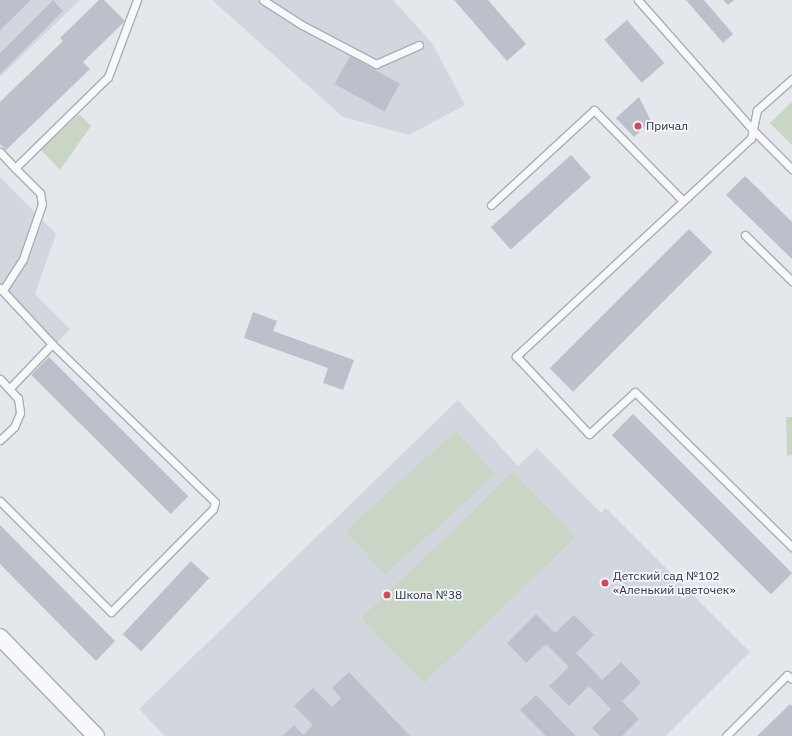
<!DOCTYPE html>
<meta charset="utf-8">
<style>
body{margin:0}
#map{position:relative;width:792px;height:736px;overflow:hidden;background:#e4e7ec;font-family:"IBM Plex Sans",sans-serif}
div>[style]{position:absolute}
.built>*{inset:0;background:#d2d6de}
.green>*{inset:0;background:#c9d6c5;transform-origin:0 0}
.building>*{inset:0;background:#bbc0ca;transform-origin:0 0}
.roads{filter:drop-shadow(1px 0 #a9aeb7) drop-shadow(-1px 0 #a9aeb7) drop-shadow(0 1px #a9aeb7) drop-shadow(0 -1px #a9aeb7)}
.service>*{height:7px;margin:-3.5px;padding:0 3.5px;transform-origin:3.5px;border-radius:3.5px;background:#f7f8fa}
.tertiary>*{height:16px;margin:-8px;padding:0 8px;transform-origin:8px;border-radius:8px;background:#f7f8fa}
.dots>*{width:11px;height:11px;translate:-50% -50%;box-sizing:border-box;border:2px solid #f4f6f9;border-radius:50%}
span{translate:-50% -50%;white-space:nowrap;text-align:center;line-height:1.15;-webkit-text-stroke:3.5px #f4f6f9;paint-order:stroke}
.poi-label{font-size:12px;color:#2b3445}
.left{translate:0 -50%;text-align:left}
</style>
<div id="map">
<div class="built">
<i style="clip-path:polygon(0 0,80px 0,0 77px)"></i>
<i style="clip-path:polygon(212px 0,393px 0,432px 43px,465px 105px,409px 135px,343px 117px)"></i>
<i style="clip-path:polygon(0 177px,56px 234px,35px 294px,70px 329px,56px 344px,0 285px)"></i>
<i style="clip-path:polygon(458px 400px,518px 466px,537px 448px,601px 513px,606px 508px,750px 652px,666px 736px,165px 736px,139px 709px)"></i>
</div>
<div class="green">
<i style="clip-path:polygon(792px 102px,792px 145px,770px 123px)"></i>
<i style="clip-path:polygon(79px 114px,91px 126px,60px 170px,41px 150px)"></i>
<i style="clip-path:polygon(786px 417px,792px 417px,792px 455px,787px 456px)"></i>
<i style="left:456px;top:431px;width:59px;height:149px;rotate:48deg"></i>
<i style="left:513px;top:472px;width:90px;height:211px;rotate:46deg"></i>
</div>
<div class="building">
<i style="clip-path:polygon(0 0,31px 0,0 30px)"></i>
<i style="clip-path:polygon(53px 0,63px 11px,0 74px,0 53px)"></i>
<i style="clip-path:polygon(99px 0,104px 0,125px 21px,83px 62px,90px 69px,6px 150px,0 144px,0 102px,63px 41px,60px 38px)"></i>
<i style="clip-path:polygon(454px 0,488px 0,526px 44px,507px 61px)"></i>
<i style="clip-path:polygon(686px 0,704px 0,733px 34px,723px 43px)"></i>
<i style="clip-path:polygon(723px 0,734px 0,728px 5px)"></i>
<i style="left:627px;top:20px;width:57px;height:30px;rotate:49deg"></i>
<i style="left:350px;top:56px;width:57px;height:32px;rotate:29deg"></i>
<i style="clip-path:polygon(639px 97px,651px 121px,634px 137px,616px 118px)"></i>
<i style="left:571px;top:155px;width:30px;height:108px;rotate:48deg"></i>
<i style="clip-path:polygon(745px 176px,792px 222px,792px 259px,726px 195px)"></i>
<i style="left:689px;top:229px;width:33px;height:197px;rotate:45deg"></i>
<i style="clip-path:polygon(253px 312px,277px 321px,273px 331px,354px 360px,343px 390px,323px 383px,328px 368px,244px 338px)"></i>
<i style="left:49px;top:357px;width:197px;height:25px;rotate:45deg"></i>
<i style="left:633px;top:414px;width:225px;height:30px;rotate:45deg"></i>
<i style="clip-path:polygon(0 525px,115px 641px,96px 661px,0 564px)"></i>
<i style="left:191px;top:561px;width:25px;height:100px;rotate:43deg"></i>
<i style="clip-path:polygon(536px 614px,555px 633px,574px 615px,594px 635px,576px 653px,602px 680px,621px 662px,641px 683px,622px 701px,639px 719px,622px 736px,600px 736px,592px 728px,611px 709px,589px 686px,569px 706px,549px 686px,569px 667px,546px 644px,526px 663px,507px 643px)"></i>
<i style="clip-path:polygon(349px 672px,410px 736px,282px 736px,294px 725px,303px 735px,313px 725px,294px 706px,313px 688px,332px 707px,341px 698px,332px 688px)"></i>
<i style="clip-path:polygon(536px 695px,576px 736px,546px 736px,520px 710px)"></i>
<i style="clip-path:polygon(790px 704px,792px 706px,792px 736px,757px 736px)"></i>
</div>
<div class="roads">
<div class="service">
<i style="left:263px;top:0;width:46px;rotate:32.7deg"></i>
<i style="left:302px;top:25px;width:84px;rotate:27.8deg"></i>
<i style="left:376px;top:64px;width:47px;rotate:-23.8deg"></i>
<i style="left:638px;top:0;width:175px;rotate:48.5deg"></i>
<i style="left:754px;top:131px;width:54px;rotate:45deg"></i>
<i style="left:792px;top:79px;width:47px;rotate:138.5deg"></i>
<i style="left:757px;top:110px;width:29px;rotate:102deg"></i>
<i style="left:751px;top:138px;width:321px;rotate:137.1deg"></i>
<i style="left:516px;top:356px;width:107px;rotate:46.9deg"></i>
<i style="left:589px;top:434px;width:62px;rotate:-42.4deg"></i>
<i style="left:635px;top:392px;width:221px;rotate:44.6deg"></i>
<i style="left:0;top:152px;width:22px;rotate:47deg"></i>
<i style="left:491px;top:205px;width:140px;rotate:-42.7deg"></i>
<i style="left:594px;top:110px;width:127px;rotate:45.6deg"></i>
<i style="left:745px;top:235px;width:66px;rotate:44.4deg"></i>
<i style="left:0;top:288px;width:76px;rotate:47.1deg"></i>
<i style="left:3px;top:290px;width:37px;rotate:-57deg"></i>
<i style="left:23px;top:259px;width:58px;rotate:-70.9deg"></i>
<i style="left:42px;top:204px;width:11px;rotate:-100deg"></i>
<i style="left:40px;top:193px;width:35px;rotate:-135deg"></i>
<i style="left:15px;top:168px;width:130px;rotate:-44.4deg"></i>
<i style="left:108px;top:77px;width:82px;rotate:-69.4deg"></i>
<i style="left:0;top:379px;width:26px;rotate:47deg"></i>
<i style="left:18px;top:398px;width:15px;rotate:82deg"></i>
<i style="left:20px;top:413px;width:15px;rotate:113deg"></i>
<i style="left:14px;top:427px;width:19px;rotate:137deg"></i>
<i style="left:0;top:501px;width:157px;rotate:45deg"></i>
<i style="left:111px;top:612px;width:145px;rotate:-45.3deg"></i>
<i style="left:213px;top:509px;width:7px;rotate:-74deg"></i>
<i style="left:215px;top:502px;width:227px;rotate:-135.9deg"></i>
<i style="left:52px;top:344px;width:62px;rotate:133.7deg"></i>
<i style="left:726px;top:736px;width:86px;rotate:-45deg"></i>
<i style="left:787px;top:675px;width:6px;rotate:39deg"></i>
</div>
<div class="tertiary">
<i style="left:0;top:637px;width:138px;rotate:45.9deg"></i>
</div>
</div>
<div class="dots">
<i style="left:638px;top:126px;background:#d1495b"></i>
<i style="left:605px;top:583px;background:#d1495b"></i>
<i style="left:387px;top:595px;background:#d1495b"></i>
</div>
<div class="poi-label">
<span class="left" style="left:646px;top:126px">Причал</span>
<span class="left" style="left:613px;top:583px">Детский сад №102<br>«Аленький цветочек»</span>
<span class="left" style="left:395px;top:595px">Школа №38</span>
</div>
</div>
